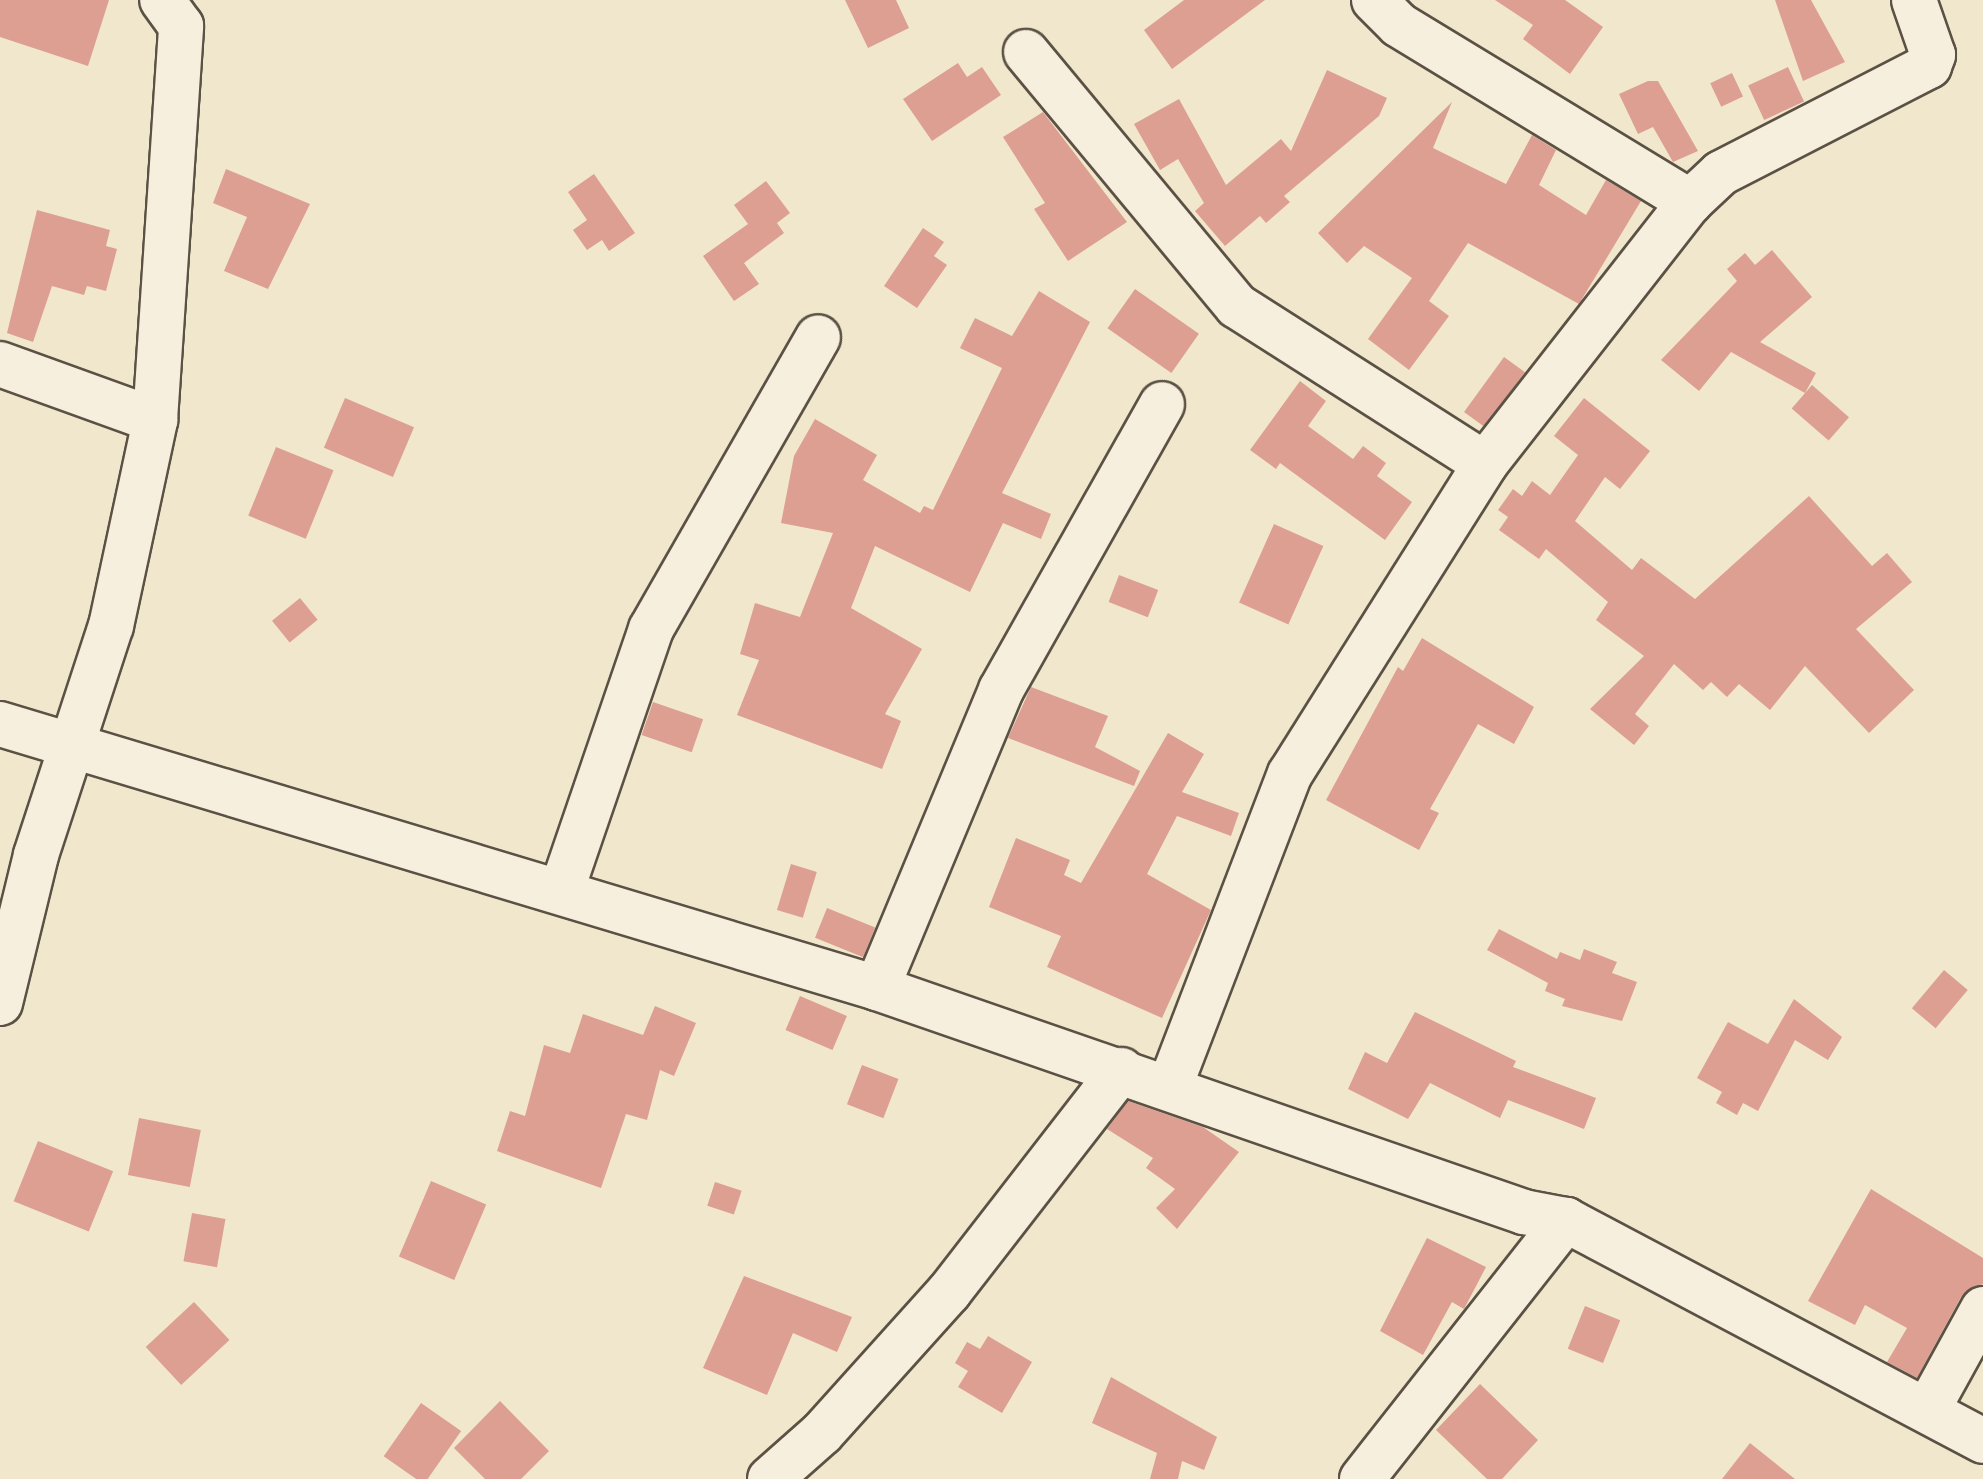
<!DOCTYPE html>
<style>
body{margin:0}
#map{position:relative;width:1983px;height:1479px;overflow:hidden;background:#f1e7cc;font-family:"IM FELL French Canon",serif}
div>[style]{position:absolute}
.building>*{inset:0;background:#dd9f92;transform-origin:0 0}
.roads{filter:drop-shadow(2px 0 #5b5144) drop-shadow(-2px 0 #5b5144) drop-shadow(0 2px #5b5144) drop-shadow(0 -2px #5b5144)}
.minor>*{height:44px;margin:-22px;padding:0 22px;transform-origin:22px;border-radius:22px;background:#f6efde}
span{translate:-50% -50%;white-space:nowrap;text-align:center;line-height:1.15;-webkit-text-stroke:7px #f6efde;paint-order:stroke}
</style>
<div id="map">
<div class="building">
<i style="clip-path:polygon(0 0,109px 0,88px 66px,0 37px)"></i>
<i style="clip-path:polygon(845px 0,896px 0,909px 28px,868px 48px)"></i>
<i style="clip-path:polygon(1184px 0,1265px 0,1172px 69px,1144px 30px)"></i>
<i style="clip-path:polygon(1495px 0,1565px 0,1603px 27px,1570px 74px,1523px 39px,1533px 25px)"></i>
<i style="clip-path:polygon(1775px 0,1811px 0,1845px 62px,1803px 81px)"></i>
<i style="clip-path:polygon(958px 63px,967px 77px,982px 67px,1001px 95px,932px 141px,903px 99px)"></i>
<i style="left:1788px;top:67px;width:38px;height:44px;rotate:65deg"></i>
<i style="clip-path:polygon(1327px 70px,1387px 98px,1379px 116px,1284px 196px,1290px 202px,1266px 223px,1260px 216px,1225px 246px,1195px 211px,1204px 203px,1178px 159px,1160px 170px,1134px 124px,1179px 99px,1226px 185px,1281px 139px,1291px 151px)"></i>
<i style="left:1732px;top:73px;width:26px;height:24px;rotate:65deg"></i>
<i style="clip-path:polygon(1648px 81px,1658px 81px,1698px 151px,1673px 162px,1653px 127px,1638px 134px,1619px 94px)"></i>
<i style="clip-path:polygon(1452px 102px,1433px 148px,1506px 184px,1532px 135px,1556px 150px,1539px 185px,1586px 215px,1606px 180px,1641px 201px,1579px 304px,1468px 243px,1429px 301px,1449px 316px,1409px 370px,1368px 339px,1412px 278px,1364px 246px,1347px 263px,1318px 233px)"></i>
<i style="clip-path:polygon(1043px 112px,1127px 222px,1068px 261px,1034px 209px,1045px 203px,1003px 137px)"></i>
<i style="clip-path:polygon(226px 169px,310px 204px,268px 289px,224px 271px,247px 217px,213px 203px)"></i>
<i style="clip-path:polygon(594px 174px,635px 233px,609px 251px,602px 240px,587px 250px,573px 230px,587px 220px,568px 192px)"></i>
<i style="clip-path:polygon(766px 181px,790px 213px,777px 223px,784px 233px,744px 263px,759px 284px,734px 301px,703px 256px,748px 224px,734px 205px)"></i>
<i style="clip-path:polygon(37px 210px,110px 230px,106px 246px,117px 249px,106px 291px,87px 286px,84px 295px,52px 286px,33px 342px,7px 333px)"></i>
<i style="clip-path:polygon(923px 228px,944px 242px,934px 256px,947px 265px,917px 308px,884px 286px)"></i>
<i style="clip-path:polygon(1772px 250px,1812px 297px,1760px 342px,1816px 373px,1805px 393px,1731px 352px,1699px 391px,1661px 360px,1737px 281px,1727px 269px,1745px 253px,1755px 265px)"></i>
<i style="left:1135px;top:289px;width:78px;height:48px;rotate:35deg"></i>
<i style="clip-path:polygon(1039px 291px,1090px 322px,1002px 493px,1051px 514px,1041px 539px,1003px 523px,970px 592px,875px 546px,851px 608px,922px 649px,885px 714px,901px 721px,882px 769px,737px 715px,759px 660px,740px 654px,755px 603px,800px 617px,833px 533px,781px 523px,794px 456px,815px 419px,877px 455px,863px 480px,920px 513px,924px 506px,933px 510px,1002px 368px,960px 348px,975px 318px,1012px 336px)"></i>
<i style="left:1504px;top:357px;width:26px;height:68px;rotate:36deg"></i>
<i style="clip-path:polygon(1300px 381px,1326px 401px,1308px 426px,1353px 459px,1363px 446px,1386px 463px,1377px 476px,1412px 502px,1385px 540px,1280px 463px,1276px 469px,1250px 450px)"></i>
<i style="left:1812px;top:385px;width:49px;height:31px;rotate:41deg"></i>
<i style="left:345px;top:398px;width:75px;height:54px;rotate:23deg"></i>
<i style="clip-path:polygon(1584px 398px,1650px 451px,1620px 489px,1605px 477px,1575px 521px,1632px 570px,1641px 558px,1695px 599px,1809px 496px,1872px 566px,1887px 553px,1912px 582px,1856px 629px,1914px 690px,1869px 733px,1805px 666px,1770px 710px,1739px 684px,1727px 697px,1711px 682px,1703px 690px,1674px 664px,1635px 714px,1649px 726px,1634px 745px,1590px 709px,1644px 656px,1596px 620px,1608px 602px,1546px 549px,1539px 559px,1499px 530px,1508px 517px,1498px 510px,1513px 489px,1522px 496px,1532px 481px,1550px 495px,1578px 455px,1554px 436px)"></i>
<i style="left:276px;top:447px;width:62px;height:74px;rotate:22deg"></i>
<i style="left:1274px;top:524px;width:54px;height:86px;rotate:24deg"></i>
<i style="left:1119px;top:575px;width:42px;height:29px;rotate:21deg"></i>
<i style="left:300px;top:598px;width:28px;height:36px;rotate:51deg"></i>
<i style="clip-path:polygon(1422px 638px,1534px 707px,1514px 744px,1478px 724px,1430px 809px,1439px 813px,1419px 850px,1326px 800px,1398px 667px,1403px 671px)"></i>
<i style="clip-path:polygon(1031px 687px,1108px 716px,1095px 747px,1140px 771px,1134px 786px,1008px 738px)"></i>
<i style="left:653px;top:702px;width:53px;height:35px;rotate:19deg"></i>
<i style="clip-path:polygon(1168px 733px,1204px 754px,1182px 792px,1239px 813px,1231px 836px,1177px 816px,1147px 874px,1211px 910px,1162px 1018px,1047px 967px,1061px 936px,989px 907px,1016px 838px,1070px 860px,1064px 875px,1081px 883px)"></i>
<i style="left:791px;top:864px;width:27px;height:48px;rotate:17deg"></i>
<i style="left:827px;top:908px;width:52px;height:32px;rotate:22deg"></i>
<i style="clip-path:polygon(1499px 929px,1557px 959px,1560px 952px,1580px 960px,1584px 949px,1617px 962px,1612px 973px,1637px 982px,1622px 1021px,1562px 1006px,1565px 999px,1545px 991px,1548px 983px,1487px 950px)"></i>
<i style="left:1944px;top:970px;width:31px;height:50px;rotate:40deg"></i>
<i style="left:800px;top:996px;width:51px;height:37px;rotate:23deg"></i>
<i style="clip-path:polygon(1794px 999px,1842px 1037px,1828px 1060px,1795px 1040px,1758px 1111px,1743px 1103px,1737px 1115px,1716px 1103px,1722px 1092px,1697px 1078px,1728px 1022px,1768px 1044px)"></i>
<i style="clip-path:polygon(655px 1006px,696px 1023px,674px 1076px,660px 1070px,647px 1120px,626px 1114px,601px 1188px,497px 1151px,510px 1111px,525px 1116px,544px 1045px,570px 1053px,583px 1014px,643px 1035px)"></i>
<i style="clip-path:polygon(1415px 1012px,1516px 1061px,1513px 1067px,1596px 1098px,1584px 1129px,1508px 1100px,1500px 1118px,1430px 1083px,1408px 1119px,1348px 1089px,1365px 1052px,1387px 1063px)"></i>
<i style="left:862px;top:1065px;width:39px;height:42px;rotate:21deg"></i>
<i style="clip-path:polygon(1128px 1101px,1203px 1127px,1239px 1152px,1177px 1229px,1156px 1208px,1175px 1189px,1146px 1168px,1153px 1158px,1107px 1129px)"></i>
<i style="left:139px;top:1118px;width:63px;height:58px;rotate:11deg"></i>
<i style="left:38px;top:1141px;width:81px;height:65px;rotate:22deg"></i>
<i style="left:431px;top:1181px;width:60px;height:82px;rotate:23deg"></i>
<i style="left:715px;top:1182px;width:28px;height:25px;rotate:18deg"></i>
<i style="clip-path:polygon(1871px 1189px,1983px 1258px,1983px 1284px,1961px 1297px,1917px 1378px,1887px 1362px,1907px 1328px,1865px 1305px,1855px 1325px,1808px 1301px)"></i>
<i style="left:192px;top:1213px;width:34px;height:49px;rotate:10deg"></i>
<i style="clip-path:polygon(1427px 1238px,1486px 1267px,1464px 1309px,1452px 1302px,1423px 1355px,1380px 1331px)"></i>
<i style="clip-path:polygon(744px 1276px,852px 1317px,837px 1352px,793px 1333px,767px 1395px,703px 1368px)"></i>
<i style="left:194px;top:1302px;width:52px;height:66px;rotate:47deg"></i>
<i style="left:1585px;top:1306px;width:38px;height:46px;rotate:22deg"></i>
<i style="clip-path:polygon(988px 1336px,1032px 1362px,1002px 1413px,958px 1387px,968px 1371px,955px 1363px,967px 1342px,980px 1349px)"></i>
<i style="clip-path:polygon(1111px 1377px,1217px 1437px,1204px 1470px,1182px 1461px,1178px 1479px,1150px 1479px,1157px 1453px,1092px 1423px)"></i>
<i style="clip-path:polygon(1480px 1384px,1538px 1440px,1502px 1479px,1487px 1479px,1436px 1430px)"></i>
<i style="clip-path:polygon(500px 1401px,549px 1451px,521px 1479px,485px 1479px,454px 1448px)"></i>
<i style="left:421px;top:1403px;width:49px;height:65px;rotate:35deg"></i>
<i style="clip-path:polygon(1750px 1443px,1795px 1479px,1722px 1479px)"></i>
</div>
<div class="roads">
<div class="minor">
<i style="left:1374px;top:0;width:35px;rotate:45deg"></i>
<i style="left:1399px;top:25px;width:341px;rotate:31.3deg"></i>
<i style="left:1026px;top:52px;width:330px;rotate:50.3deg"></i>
<i style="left:1237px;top:306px;width:294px;rotate:32.5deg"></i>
<i style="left:0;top:364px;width:165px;rotate:19.9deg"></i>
<i style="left:0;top:724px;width:916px;rotate:16.75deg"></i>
<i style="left:877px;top:988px;width:685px;rotate:19.1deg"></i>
<i style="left:1524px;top:1212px;width:43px;rotate:10.8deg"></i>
<i style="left:1566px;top:1220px;width:472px;rotate:27.9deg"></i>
<i style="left:561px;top:892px;width:278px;rotate:-71.1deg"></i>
<i style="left:651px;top:629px;width:336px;rotate:-60.2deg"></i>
<i style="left:877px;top:988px;width:323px;rotate:-67.4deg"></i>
<i style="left:1001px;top:690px;width:328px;rotate:-60.6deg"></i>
<i style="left:0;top:1003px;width:152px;rotate:-76.3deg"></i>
<i style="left:36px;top:855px;width:241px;rotate:-71.9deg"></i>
<i style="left:111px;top:626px;width:211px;rotate:-77.9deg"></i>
<i style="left:155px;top:420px;width:395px;rotate:-86.2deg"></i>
<i style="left:181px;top:26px;width:32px;rotate:-126deg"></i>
<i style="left:1170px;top:1086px;width:334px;rotate:-69deg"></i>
<i style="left:1290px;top:774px;width:366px;rotate:-57.8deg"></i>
<i style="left:1485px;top:464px;width:333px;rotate:-52deg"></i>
<i style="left:1690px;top:202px;width:42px;rotate:-43.1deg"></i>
<i style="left:1721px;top:173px;width:234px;rotate:-27.2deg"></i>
<i style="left:1929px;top:66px;width:12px;rotate:-70deg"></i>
<i style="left:1933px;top:55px;width:58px;rotate:-109.1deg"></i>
<i style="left:1928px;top:1409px;width:114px;rotate:-61.2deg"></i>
<i style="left:770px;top:1479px;width:69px;rotate:-41.5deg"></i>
<i style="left:822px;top:1433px;width:190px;rotate:-48deg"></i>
<i style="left:949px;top:1292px;width:281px;rotate:-52.2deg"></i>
<i style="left:1362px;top:1479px;width:330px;rotate:-51.8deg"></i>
</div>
</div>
</div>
